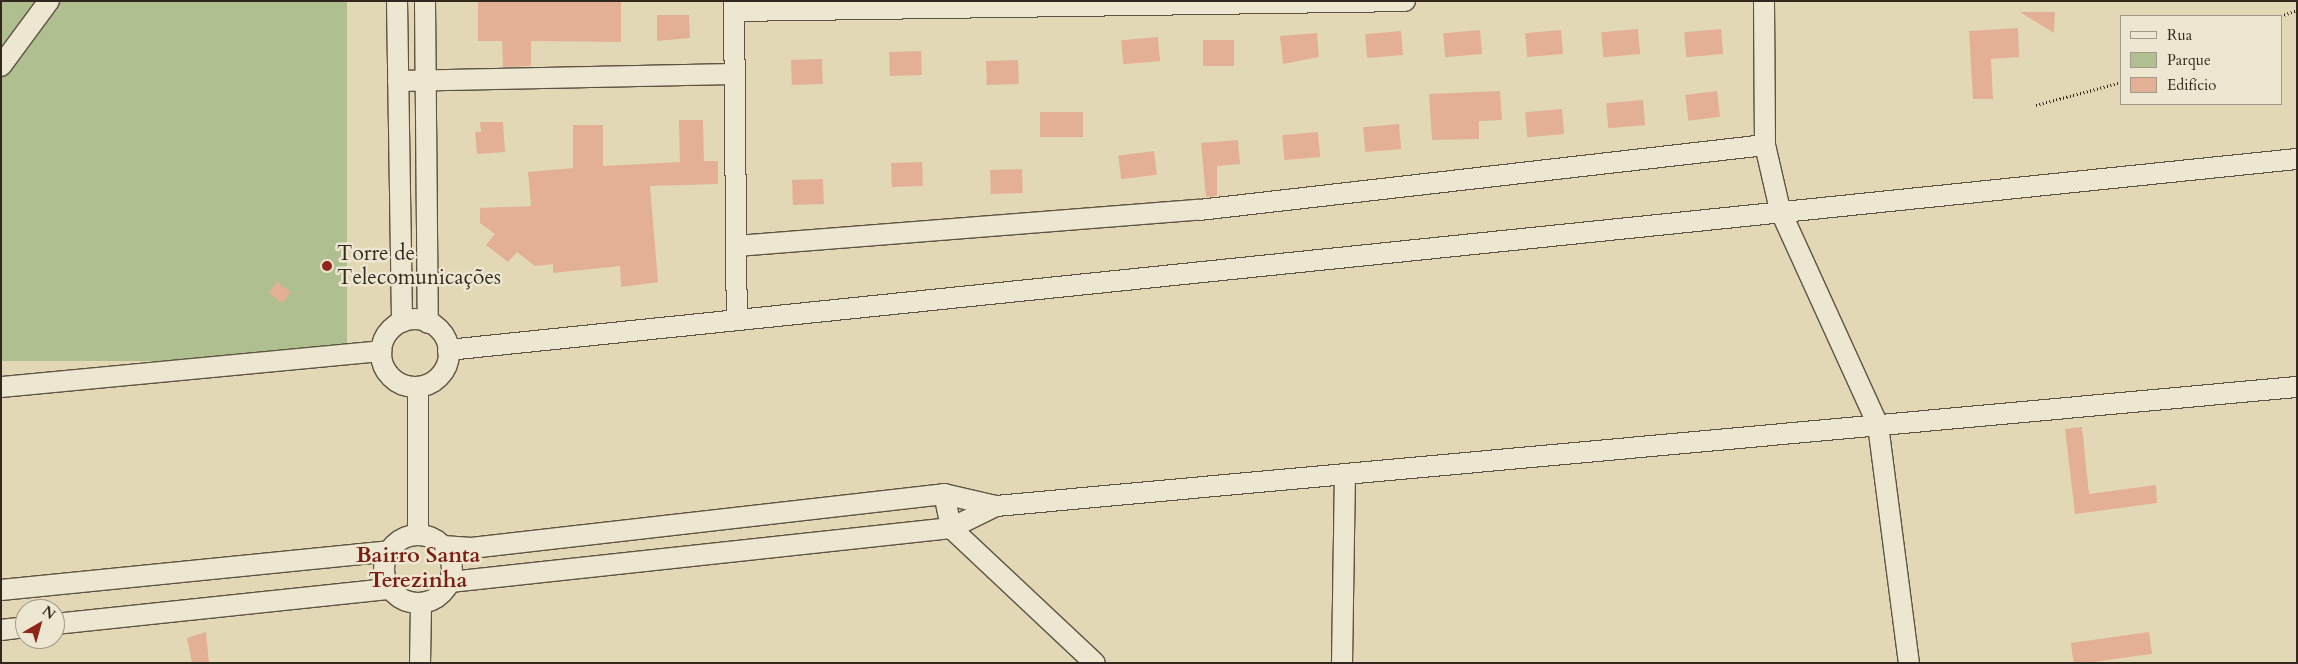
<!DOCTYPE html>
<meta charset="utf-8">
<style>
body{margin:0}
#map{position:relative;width:2298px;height:664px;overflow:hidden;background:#e3d8b6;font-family:Cardo,serif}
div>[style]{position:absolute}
.green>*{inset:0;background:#b0bf90;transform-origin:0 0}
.building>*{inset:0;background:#e3b096;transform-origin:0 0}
.path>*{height:3px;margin-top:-1.5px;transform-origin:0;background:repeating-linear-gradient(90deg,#32281d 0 1px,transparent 0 3.5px)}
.roads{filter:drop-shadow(1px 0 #5e5443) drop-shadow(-1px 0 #5e5443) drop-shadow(0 1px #5e5443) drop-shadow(0 -1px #5e5443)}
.minor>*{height:20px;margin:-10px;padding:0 10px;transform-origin:10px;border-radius:10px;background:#ede6d0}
.minor>.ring{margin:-10px;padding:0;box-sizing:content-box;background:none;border:20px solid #ede6d0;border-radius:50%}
.dots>*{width:14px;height:14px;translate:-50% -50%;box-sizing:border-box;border:2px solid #ede6d0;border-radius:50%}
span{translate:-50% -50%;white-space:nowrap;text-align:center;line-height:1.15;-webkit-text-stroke:5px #ede6d0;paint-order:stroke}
.poi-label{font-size:21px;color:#32281d}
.left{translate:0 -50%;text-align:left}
.neighbourhood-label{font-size:22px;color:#7a1f14;font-weight:700}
.frame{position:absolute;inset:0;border:2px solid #32281d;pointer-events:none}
.legend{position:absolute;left:2120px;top:15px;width:162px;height:90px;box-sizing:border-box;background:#ede6d0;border:1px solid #a29a88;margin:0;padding:6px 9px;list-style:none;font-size:15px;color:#32281d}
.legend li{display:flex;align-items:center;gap:10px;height:25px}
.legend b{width:25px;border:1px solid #a29a88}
.north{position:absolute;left:15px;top:599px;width:50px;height:50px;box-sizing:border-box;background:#ede6d0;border:1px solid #a29a88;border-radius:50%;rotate:38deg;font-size:14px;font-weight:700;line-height:20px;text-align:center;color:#32281d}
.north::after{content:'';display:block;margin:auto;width:18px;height:22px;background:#8f2418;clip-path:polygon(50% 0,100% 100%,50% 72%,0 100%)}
</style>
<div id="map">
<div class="green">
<i style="left:1px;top:1px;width:346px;height:360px"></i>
</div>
<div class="building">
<i style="clip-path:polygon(478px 1px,621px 1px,621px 42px,531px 41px,531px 66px,503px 67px,502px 41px,478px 41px)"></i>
<i style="clip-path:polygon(2020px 12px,2055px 12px,2054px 33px)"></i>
<i style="clip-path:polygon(657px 15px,689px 15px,690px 38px,657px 41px)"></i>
<i style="clip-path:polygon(2018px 28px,2019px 57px,1991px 59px,1993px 99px,1973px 99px,1969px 31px)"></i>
<i style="left:1638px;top:29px;width:25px;height:37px;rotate:85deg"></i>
<i style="left:1721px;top:29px;width:25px;height:37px;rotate:85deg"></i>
<i style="left:1480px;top:30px;width:24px;height:37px;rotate:85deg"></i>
<i style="left:1561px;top:30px;width:24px;height:36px;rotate:85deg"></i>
<i style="left:1401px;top:31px;width:24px;height:36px;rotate:85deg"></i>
<i style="clip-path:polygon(1317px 33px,1319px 57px,1283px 64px,1280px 36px)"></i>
<i style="left:1158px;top:37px;width:24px;height:37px;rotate:85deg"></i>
<i style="left:1203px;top:40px;width:31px;height:26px"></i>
<i style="left:921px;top:51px;width:24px;height:32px;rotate:88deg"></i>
<i style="left:822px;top:59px;width:25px;height:31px;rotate:88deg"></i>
<i style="left:1018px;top:60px;width:24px;height:32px;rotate:88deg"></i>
<i style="clip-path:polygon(1500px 91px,1502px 120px,1479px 121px,1479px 139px,1432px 140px,1429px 94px)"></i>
<i style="left:1717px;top:91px;width:26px;height:32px;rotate:83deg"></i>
<i style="left:1643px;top:100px;width:25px;height:37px;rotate:85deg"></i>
<i style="left:1562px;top:109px;width:25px;height:37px;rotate:85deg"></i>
<i style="left:1083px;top:112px;width:25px;height:43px;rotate:90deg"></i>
<i style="clip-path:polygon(679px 120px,703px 120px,704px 161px,718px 161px,718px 184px,650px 186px,658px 282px,621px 287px,620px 266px,553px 273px,553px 264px,535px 266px,517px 252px,508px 262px,486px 245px,495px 234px,480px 223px,480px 208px,531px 206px,528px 172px,573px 168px,573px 125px,603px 125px,603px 166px,680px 162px)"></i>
<i style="clip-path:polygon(480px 122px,503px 122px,505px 152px,477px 154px,475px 132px,481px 132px)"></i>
<i style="left:1399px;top:124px;width:25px;height:36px;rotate:85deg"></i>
<i style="left:1318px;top:132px;width:25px;height:36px;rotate:85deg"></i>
<i style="clip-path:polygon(1238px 140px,1240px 164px,1217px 166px,1217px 196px,1206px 197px,1201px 143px)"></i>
<i style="left:1154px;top:151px;width:24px;height:36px;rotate:83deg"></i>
<i style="left:922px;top:162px;width:24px;height:31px;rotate:88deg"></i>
<i style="left:1022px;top:169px;width:24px;height:32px;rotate:88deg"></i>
<i style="left:823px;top:179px;width:25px;height:31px;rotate:88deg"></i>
<i style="left:277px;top:282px;width:17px;height:14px;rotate:36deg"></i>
<i style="clip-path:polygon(2082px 427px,2089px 494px,2156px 485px,2157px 503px,2075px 514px,2065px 429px)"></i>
<i style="clip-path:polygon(206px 632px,209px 663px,192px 663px,187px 638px)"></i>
<i style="left:2149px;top:632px;width:22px;height:79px;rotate:82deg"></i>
</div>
<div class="path">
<i style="left:2281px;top:16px;width:17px;rotate:-21deg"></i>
<i style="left:2036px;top:105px;width:89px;rotate:-15deg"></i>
</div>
<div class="roads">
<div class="minor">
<i style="left:397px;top:1px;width:321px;rotate:89.1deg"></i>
<i style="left:425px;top:1px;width:322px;rotate:89.5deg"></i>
<i style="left:734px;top:1px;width:319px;rotate:89.5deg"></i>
<i style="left:1764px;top:1px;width:144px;rotate:89.6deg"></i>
<i style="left:1765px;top:145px;width:67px;rotate:77deg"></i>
<i style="left:1780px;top:210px;width:236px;rotate:65.5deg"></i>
<i style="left:1878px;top:425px;width:240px;rotate:82.6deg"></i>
<i style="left:734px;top:11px;width:671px;rotate:-0.85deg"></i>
<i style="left:1px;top:66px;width:81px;rotate:-53.6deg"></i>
<i style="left:398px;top:81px;width:337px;rotate:-1.2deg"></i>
<i style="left:737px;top:246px;width:463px;rotate:-4.5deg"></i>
<i style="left:1199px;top:210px;width:570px;rotate:-6.55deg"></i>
<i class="ring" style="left:381px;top:319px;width:48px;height:48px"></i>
<i style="left:448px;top:350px;width:1859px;rotate:-5.9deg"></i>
<i style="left:1px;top:387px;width:382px;rotate:-5.4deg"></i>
<i style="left:944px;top:494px;width:35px;rotate:78deg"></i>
<i style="left:951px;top:528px;width:197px;rotate:43.2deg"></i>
<i style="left:418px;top:535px;width:148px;rotate:-90deg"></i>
<i class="ring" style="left:384px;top:535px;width:48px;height:48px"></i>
<i style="left:443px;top:546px;width:28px;rotate:4deg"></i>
<i style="left:471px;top:548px;width:476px;rotate:-6.5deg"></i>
<i style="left:944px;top:494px;width:53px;rotate:13deg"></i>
<i style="left:996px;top:506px;width:1306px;rotate:-5.23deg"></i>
<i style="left:450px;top:582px;width:504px;rotate:-6.15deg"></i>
<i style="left:951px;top:528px;width:50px;rotate:-26.1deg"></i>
<i style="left:1px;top:590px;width:390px;rotate:-5.7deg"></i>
<i style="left:55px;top:624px;width:337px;rotate:-6deg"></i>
<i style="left:1px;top:630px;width:24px;rotate:-7deg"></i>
<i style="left:420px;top:663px;width:60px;rotate:-89deg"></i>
<i style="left:1342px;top:663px;width:189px;rotate:-89.1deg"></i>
</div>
</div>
<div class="dots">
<i style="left:327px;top:266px;background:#8f2418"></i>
</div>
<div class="poi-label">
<span class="left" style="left:337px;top:266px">Torre de<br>Telecomunicações</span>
</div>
<div class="neighbourhood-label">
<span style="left:418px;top:568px">Bairro Santa<br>Terezinha</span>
</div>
<div class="frame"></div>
<ul class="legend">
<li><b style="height:6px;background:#ede6d0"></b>Rua</li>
<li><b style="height:14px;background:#b0bf90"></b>Parque</li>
<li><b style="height:14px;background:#e3b096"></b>Edifício</li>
</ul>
<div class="north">N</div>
</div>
